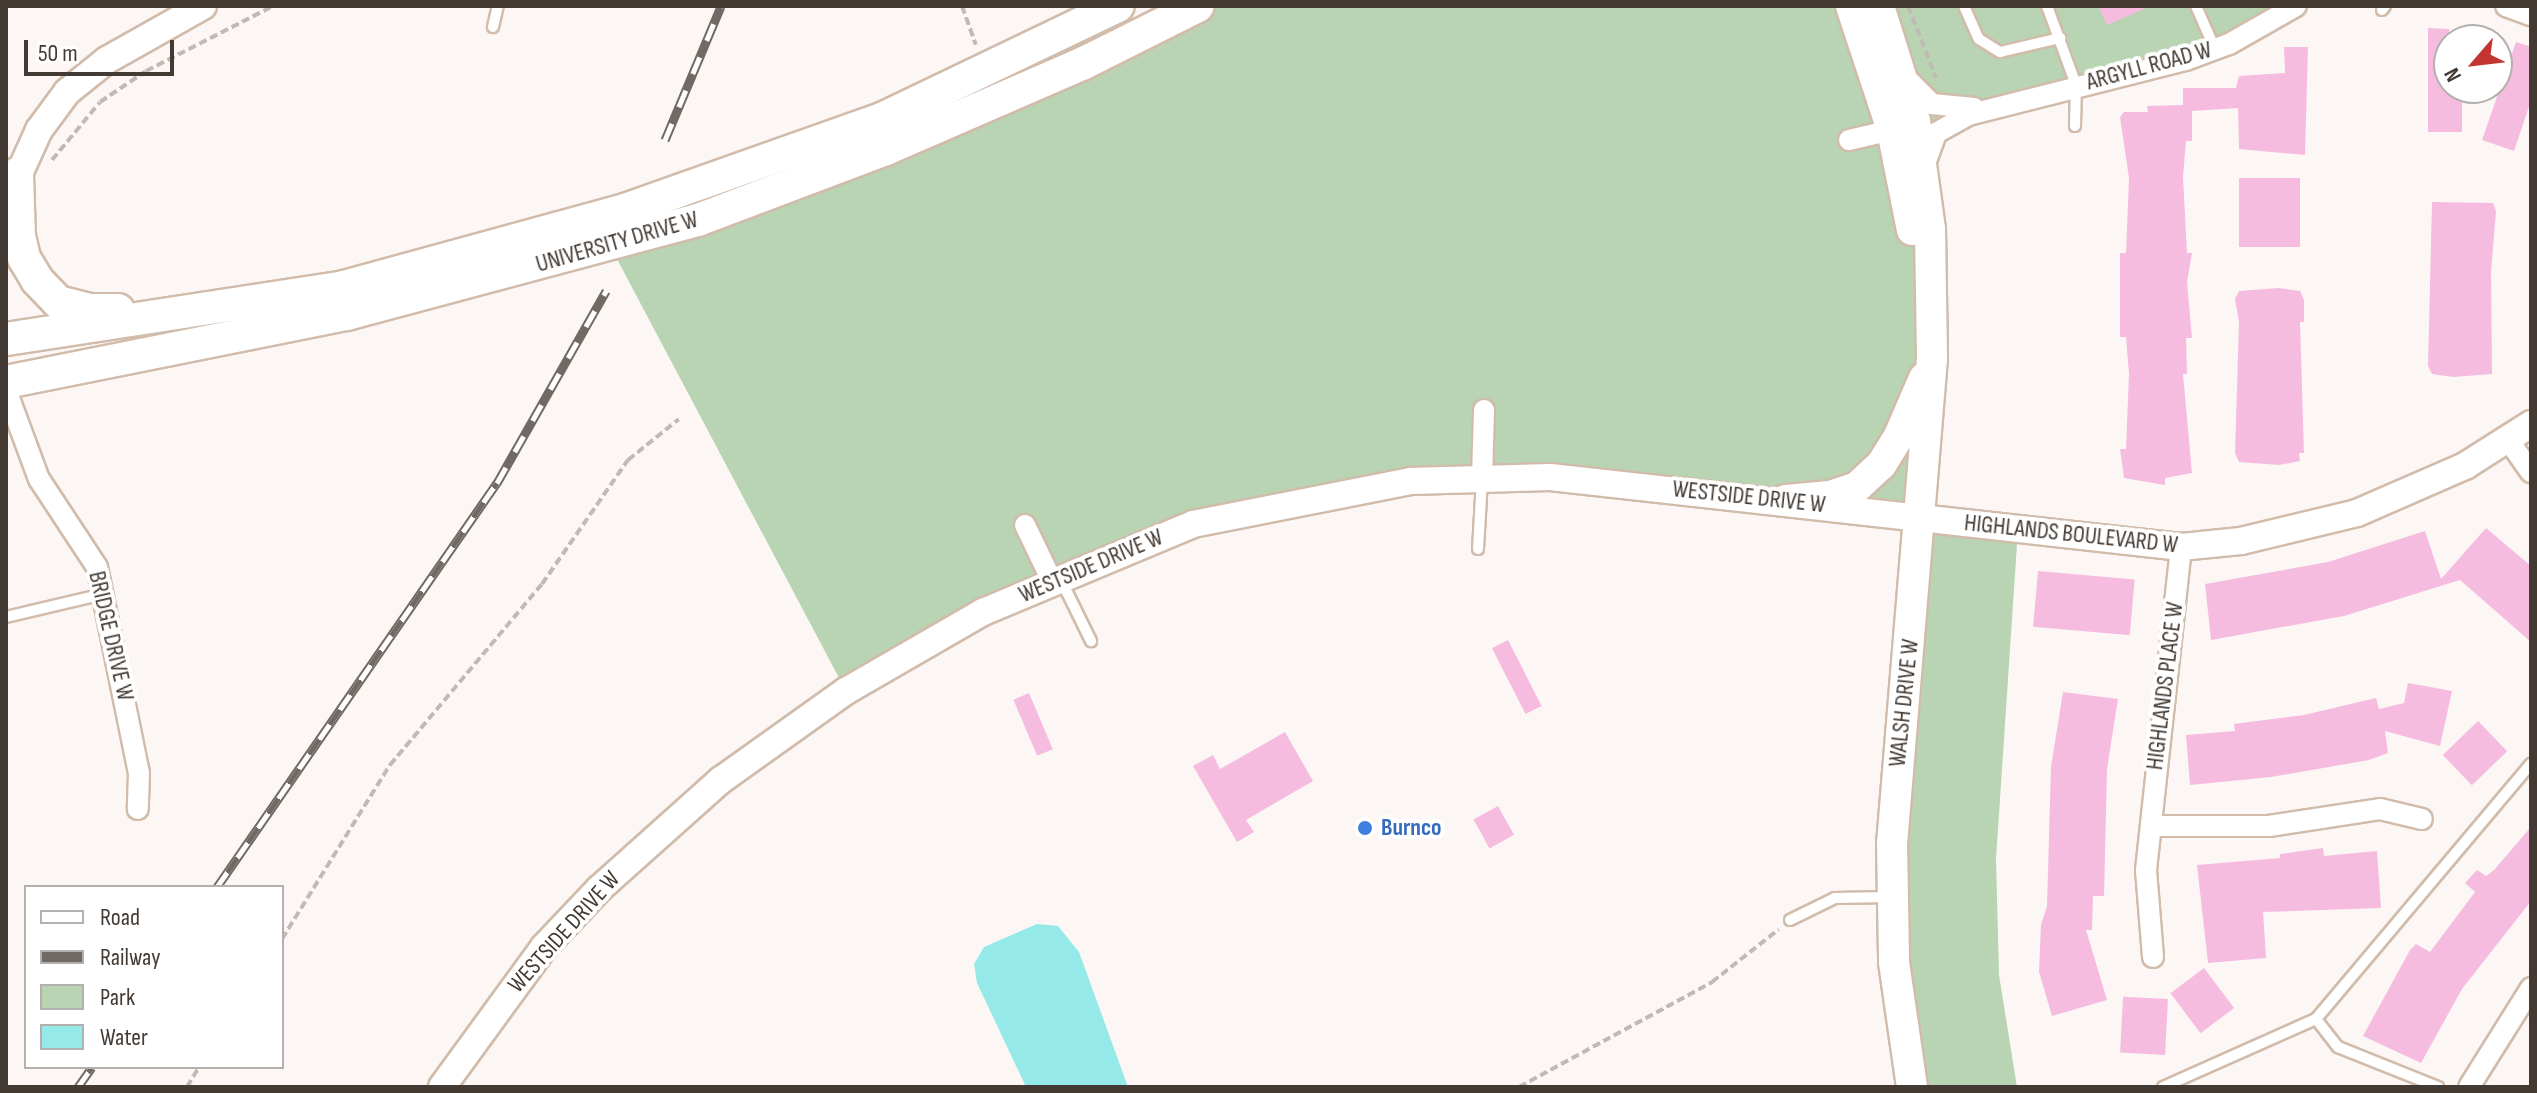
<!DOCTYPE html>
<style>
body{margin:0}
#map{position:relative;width:2537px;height:1093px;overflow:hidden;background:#fcf7f4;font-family:"Sofia Sans Condensed",sans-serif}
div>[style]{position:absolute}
.green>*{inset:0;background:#b8d4b2}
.water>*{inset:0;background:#95e9e9}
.building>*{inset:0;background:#f5bce0;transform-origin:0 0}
.path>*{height:4px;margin-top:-2px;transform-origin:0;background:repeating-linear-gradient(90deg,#c0bab6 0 8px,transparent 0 12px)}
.roads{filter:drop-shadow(2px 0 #d1bcab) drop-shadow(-2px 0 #d1bcab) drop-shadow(0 2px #d1bcab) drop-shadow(0 -2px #d1bcab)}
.service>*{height:10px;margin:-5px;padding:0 5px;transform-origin:5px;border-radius:5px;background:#fff}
.minor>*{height:20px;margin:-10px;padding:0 10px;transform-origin:10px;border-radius:10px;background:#fff}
.tertiary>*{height:26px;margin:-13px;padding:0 13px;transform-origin:13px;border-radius:13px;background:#fff}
.secondary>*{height:30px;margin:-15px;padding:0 15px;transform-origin:15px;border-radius:15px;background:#fff}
.primary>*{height:32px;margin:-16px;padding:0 16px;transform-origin:16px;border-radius:16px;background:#fff}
.rail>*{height:9px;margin-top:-4.5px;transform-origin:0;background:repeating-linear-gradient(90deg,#fff 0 18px,#716963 0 36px);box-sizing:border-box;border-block:2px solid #716963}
.dots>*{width:22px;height:22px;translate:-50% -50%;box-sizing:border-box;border:4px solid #fff;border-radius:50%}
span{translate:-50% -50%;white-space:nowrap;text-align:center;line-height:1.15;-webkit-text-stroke:8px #fff;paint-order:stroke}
.street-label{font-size:24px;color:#433a33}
.shop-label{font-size:24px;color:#366cbe;font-weight:700}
.left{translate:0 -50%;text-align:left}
.frame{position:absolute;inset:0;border:8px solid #433a33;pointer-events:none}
.legend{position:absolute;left:24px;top:885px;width:260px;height:184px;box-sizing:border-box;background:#fff;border:2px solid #b4b0ad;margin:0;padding:10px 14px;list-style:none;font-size:24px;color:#433a33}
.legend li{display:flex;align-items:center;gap:16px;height:40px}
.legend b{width:40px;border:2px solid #b4b0ad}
.north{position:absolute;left:2433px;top:24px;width:80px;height:80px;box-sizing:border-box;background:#fff;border:2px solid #b4b0ad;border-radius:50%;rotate:242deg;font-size:22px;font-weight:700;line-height:32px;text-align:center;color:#433a33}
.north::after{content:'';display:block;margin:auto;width:28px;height:36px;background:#c33531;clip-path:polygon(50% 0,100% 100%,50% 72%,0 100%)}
.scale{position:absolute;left:24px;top:40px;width:150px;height:36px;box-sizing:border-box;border:4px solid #433a33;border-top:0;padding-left:10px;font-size:24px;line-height:28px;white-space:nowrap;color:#433a33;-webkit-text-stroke:6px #fff;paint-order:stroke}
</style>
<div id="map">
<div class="green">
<i style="clip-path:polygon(1198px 6px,2296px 6px,2261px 28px,2076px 85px,1906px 127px,1915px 170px,1922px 518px,2018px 529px,1996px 859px,1999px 975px,2017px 1087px,1912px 1087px,1894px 962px,1921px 518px,1482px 478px,1193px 524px,846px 691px,610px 246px)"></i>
</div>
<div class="water">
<i style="clip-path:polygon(1037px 924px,1058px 926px,1079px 952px,1128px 1087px,1026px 1087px,977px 983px,974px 964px,984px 947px)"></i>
</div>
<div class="building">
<i style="clip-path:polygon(2098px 6px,2151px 6px,2107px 25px)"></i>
<i style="clip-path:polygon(2428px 28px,2449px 29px,2449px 88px,2462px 88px,2462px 132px,2428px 132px)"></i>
<i style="clip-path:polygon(2516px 42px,2531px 47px,2531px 101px,2514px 151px,2482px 140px)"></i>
<i style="clip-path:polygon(2284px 47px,2308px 47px,2305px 155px,2239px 149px,2238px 108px,2192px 111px,2192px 141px,2186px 141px,2183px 177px,2187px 253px,2192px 253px,2187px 282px,2192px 338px,2186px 338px,2187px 374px,2183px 374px,2192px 473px,2165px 478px,2165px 485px,2124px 478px,2120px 449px,2126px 449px,2129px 374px,2126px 337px,2120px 337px,2120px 253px,2126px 253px,2129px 178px,2120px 117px,2124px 112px,2148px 112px,2147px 106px,2183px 105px,2183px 88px,2236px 88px,2239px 76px,2285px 73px)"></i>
<i style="left:2239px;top:178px;width:61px;height:69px"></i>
<i style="clip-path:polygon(2432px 202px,2493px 203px,2496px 211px,2491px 272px,2492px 374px,2453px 377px,2432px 374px,2428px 366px)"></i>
<i style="clip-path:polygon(2279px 288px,2300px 291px,2304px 300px,2304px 322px,2300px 322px,2304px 453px,2299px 453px,2300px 461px,2279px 465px,2239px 462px,2235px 453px,2239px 322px,2235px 299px,2239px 291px)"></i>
<i style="clip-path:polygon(2486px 528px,2531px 566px,2531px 642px,2460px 580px,2344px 616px,2211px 640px,2205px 584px,2328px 562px,2425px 531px,2441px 579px)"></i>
<i style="left:2038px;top:571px;width:97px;height:56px;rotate:5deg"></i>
<i style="left:1508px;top:640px;width:74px;height:18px;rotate:63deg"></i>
<i style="clip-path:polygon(2408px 683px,2452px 691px,2440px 746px,2385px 731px,2388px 753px,2369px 760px,2271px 777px,2190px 785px,2186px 735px,2235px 731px,2234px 724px,2304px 715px,2376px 698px,2379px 709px,2404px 703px)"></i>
<i style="clip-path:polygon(2063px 692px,2118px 699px,2107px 769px,2104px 896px,2093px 896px,2092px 930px,2086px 930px,2107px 1000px,2052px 1016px,2039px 972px,2041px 925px,2047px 906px,2051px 767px)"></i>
<i style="left:1029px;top:693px;width:61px;height:17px;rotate:67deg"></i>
<i style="left:2478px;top:721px;width:42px;height:49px;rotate:46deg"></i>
<i style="clip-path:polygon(1285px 732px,1313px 781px,1246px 820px,1254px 832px,1237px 842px,1193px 766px,1213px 755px,1220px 769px)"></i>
<i style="left:1498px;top:806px;width:33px;height:28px;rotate:61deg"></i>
<i style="clip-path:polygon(2531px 827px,2531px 901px,2462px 989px,2421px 1063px,2363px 1036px,2410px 950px,2416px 944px,2430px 952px,2475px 892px,2465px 883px,2477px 870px,2486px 876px,2494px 870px)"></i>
<i style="clip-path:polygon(2323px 848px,2324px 856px,2377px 851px,2381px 908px,2263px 912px,2266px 958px,2208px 963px,2197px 865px,2280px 858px,2280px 854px)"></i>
<i style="left:2204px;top:968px;width:50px;height:42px;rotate:53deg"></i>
<i style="left:2168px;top:999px;width:56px;height:45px;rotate:93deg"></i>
</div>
<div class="path">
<i style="left:962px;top:6px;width:41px;rotate:70.3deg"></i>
<i style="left:1908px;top:6px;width:77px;rotate:68.7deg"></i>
<i style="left:52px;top:160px;width:75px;rotate:-50.4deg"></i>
<i style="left:100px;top:102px;width:55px;rotate:-34deg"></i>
<i style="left:146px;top:71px;width:143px;rotate:-27.1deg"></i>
<i style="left:282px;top:939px;width:205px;rotate:-58.2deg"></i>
<i style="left:390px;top:765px;width:236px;rotate:-50deg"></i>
<i style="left:542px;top:584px;width:151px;rotate:-55.3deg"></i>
<i style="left:628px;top:460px;width:65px;rotate:-38.8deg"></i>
<i style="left:187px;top:1087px;width:23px;rotate:-59deg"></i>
<i style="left:1519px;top:1087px;width:220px;rotate:-28.5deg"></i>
<i style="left:1712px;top:982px;width:85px;rotate:-38.3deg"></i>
</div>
<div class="roads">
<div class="service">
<i style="left:1964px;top:6px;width:36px;rotate:66deg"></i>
<i style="left:1979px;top:39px;width:25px;rotate:32deg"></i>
<i style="left:2000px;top:52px;width:62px;rotate:-13.1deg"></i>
<i style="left:2047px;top:6px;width:84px;rotate:69.8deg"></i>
<i style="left:2076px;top:85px;width:41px;rotate:91.4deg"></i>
<i style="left:2196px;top:6px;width:47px;rotate:66.2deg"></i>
<i style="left:2382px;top:10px;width:5px;rotate:-53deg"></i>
<i style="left:493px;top:27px;width:22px;rotate:-77deg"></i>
<i style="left:1478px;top:549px;width:70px;rotate:-86.7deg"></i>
<i style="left:1062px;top:582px;width:66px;rotate:63.8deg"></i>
<i style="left:6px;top:617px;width:100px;rotate:-13.3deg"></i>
<i style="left:1790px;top:920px;width:50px;rotate:-26.1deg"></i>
<i style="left:1835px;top:898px;width:54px;rotate:-1.1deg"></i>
<i style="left:2316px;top:1019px;width:36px;rotate:52deg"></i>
<i style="left:2338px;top:1047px;width:108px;rotate:21.8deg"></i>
<i style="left:2163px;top:1087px;width:167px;rotate:-24deg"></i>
<i style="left:2316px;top:1019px;width:334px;rotate:-49.9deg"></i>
</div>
<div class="minor">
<i style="left:2506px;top:6px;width:27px;rotate:20deg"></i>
<i style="left:1906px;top:78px;width:37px;rotate:45deg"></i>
<i style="left:1932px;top:104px;width:42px;rotate:5.4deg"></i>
<i style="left:1849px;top:140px;width:44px;rotate:-13.1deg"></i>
<i style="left:1926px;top:161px;width:30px;rotate:-70deg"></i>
<i style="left:1936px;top:133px;width:37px;rotate:-29deg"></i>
<i style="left:1968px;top:115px;width:225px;rotate:-14.2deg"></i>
<i style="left:2186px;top:60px;width:46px;rotate:-20.4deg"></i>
<i style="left:2229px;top:44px;width:77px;rotate:-29.6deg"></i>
<i style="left:6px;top:390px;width:95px;rotate:69.7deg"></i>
<i style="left:39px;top:479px;width:105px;rotate:56.6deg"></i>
<i style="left:97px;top:567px;width:210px;rotate:78.5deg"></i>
<i style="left:139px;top:773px;width:36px;rotate:92deg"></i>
<i style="left:2509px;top:441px;width:38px;rotate:55deg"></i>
<i style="left:1482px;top:478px;width:68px;rotate:-88.3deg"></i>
<i style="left:1025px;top:525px;width:62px;rotate:64.3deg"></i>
<i style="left:2152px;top:826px;width:117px"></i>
<i style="left:2269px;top:826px;width:112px;rotate:-8.7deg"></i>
<i style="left:2380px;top:809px;width:43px;rotate:13.4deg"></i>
<i style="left:2153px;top:957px;width:87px;rotate:-94.6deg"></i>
<i style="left:2146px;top:870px;width:325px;rotate:-83.8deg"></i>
<i style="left:2469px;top:1087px;width:117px;rotate:-57.9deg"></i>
</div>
<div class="tertiary">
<i style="left:11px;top:192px;width:68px;rotate:-65.7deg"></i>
<i style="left:39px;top:130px;width:47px;rotate:-53.6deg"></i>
<i style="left:67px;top:92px;width:51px;rotate:-38.7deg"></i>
<i style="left:107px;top:60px;width:110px;rotate:-29.4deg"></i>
<i style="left:442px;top:1087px;width:173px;rotate:-53.9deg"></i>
<i style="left:544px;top:947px;width:80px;rotate:-46.5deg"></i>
<i style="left:599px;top:889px;width:164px;rotate:-41.8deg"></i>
<i style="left:721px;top:780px;width:153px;rotate:-35.5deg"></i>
<i style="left:846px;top:691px;width:158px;rotate:-30deg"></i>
<i style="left:983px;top:612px;width:228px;rotate:-22.7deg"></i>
<i style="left:1193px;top:524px;width:222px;rotate:-11.2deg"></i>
<i style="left:1411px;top:481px;width:139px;rotate:-1.6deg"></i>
<i style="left:1550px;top:477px;width:635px;rotate:6.33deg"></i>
<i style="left:2181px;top:547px;width:60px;rotate:-5.7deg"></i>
<i style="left:2241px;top:541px;width:119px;rotate:-13.6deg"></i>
<i style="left:2357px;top:513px;width:118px;rotate:-23.5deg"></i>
<i style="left:2465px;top:466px;width:78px;rotate:-32.5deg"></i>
</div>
<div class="secondary">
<i style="left:1851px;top:6px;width:131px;rotate:71.7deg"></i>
<i style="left:1892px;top:130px;width:102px;rotate:78.7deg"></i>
<i style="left:1879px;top:6px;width:121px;rotate:72.6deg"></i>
<i style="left:1915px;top:121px;width:109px;rotate:82.1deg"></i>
<i style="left:1930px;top:229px;width:129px;rotate:89.1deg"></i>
<i style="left:1932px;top:358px;width:487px;rotate:94.7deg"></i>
<i style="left:1892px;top:843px;width:119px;rotate:89deg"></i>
<i style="left:1894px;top:962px;width:126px;rotate:81.8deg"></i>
<i style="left:1786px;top:500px;width:44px;rotate:-5.2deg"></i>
<i style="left:1830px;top:496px;width:28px;rotate:-18deg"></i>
<i style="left:1857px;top:487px;width:33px;rotate:-43deg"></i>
<i style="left:1881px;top:465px;width:34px;rotate:-58deg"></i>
<i style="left:1899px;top:436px;width:63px;rotate:-66.7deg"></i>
</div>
<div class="primary">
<i style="left:17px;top:174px;width:62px;rotate:88.2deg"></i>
<i style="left:19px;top:236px;width:23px;rotate:77deg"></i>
<i style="left:24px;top:258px;width:26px;rotate:59deg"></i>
<i style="left:37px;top:280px;width:30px;rotate:46deg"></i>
<i style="left:58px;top:302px;width:32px;rotate:14deg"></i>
<i style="left:89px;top:310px;width:29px"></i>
<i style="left:6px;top:339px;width:342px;rotate:-8.7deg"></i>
<i style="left:344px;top:287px;width:288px;rotate:-15.3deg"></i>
<i style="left:622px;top:211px;width:278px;rotate:-19.5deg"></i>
<i style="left:884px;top:118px;width:259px;rotate:-25.6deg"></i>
<i style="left:6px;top:382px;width:348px;rotate:-11.3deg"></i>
<i style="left:347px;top:314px;width:363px;rotate:-15deg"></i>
<i style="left:698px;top:220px;width:201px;rotate:-20.7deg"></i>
<i style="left:886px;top:149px;width:216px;rotate:-23.5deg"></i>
<i style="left:1084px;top:63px;width:127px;rotate:-26.6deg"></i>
</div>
</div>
<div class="rail">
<i style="left:665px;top:140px;width:145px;rotate:-67.3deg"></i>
<i style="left:217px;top:887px;width:492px;rotate:-55.3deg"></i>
<i style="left:497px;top:483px;width:221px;rotate:-60.4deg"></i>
<i style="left:78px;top:1087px;width:24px;rotate:-55deg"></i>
</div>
<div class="dots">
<i style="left:1365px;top:828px;background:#3f7fe0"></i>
</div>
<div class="street-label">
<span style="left:2149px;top:66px;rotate:-15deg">ARGYLL ROAD W</span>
<span style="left:617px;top:242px;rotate:-16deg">UNIVERSITY DRIVE W</span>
<span style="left:1749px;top:497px;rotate:6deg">WESTSIDE DRIVE W</span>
<span style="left:2071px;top:534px;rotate:6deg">HIGHLANDS BOULEVARD W</span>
<span style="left:1091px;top:566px;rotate:-23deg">WESTSIDE DRIVE W</span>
<span style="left:111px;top:636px;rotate:77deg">BRIDGE DRIVE W</span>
<span style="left:2165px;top:686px;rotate:-83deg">HIGHLANDS PLACE W</span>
<span style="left:1904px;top:703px;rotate:-84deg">WALSH DRIVE W</span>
<span style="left:564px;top:932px;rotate:-48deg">WESTSIDE DRIVE W</span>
</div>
<div class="shop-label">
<span class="left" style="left:1381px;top:828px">Burnco</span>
</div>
<div class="frame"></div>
<ul class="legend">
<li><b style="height:10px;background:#fff"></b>Road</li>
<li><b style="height:10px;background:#716963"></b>Railway</li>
<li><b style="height:22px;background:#b8d4b2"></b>Park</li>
<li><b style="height:22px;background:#95e9e9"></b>Water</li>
</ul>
<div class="north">N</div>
<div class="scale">50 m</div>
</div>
